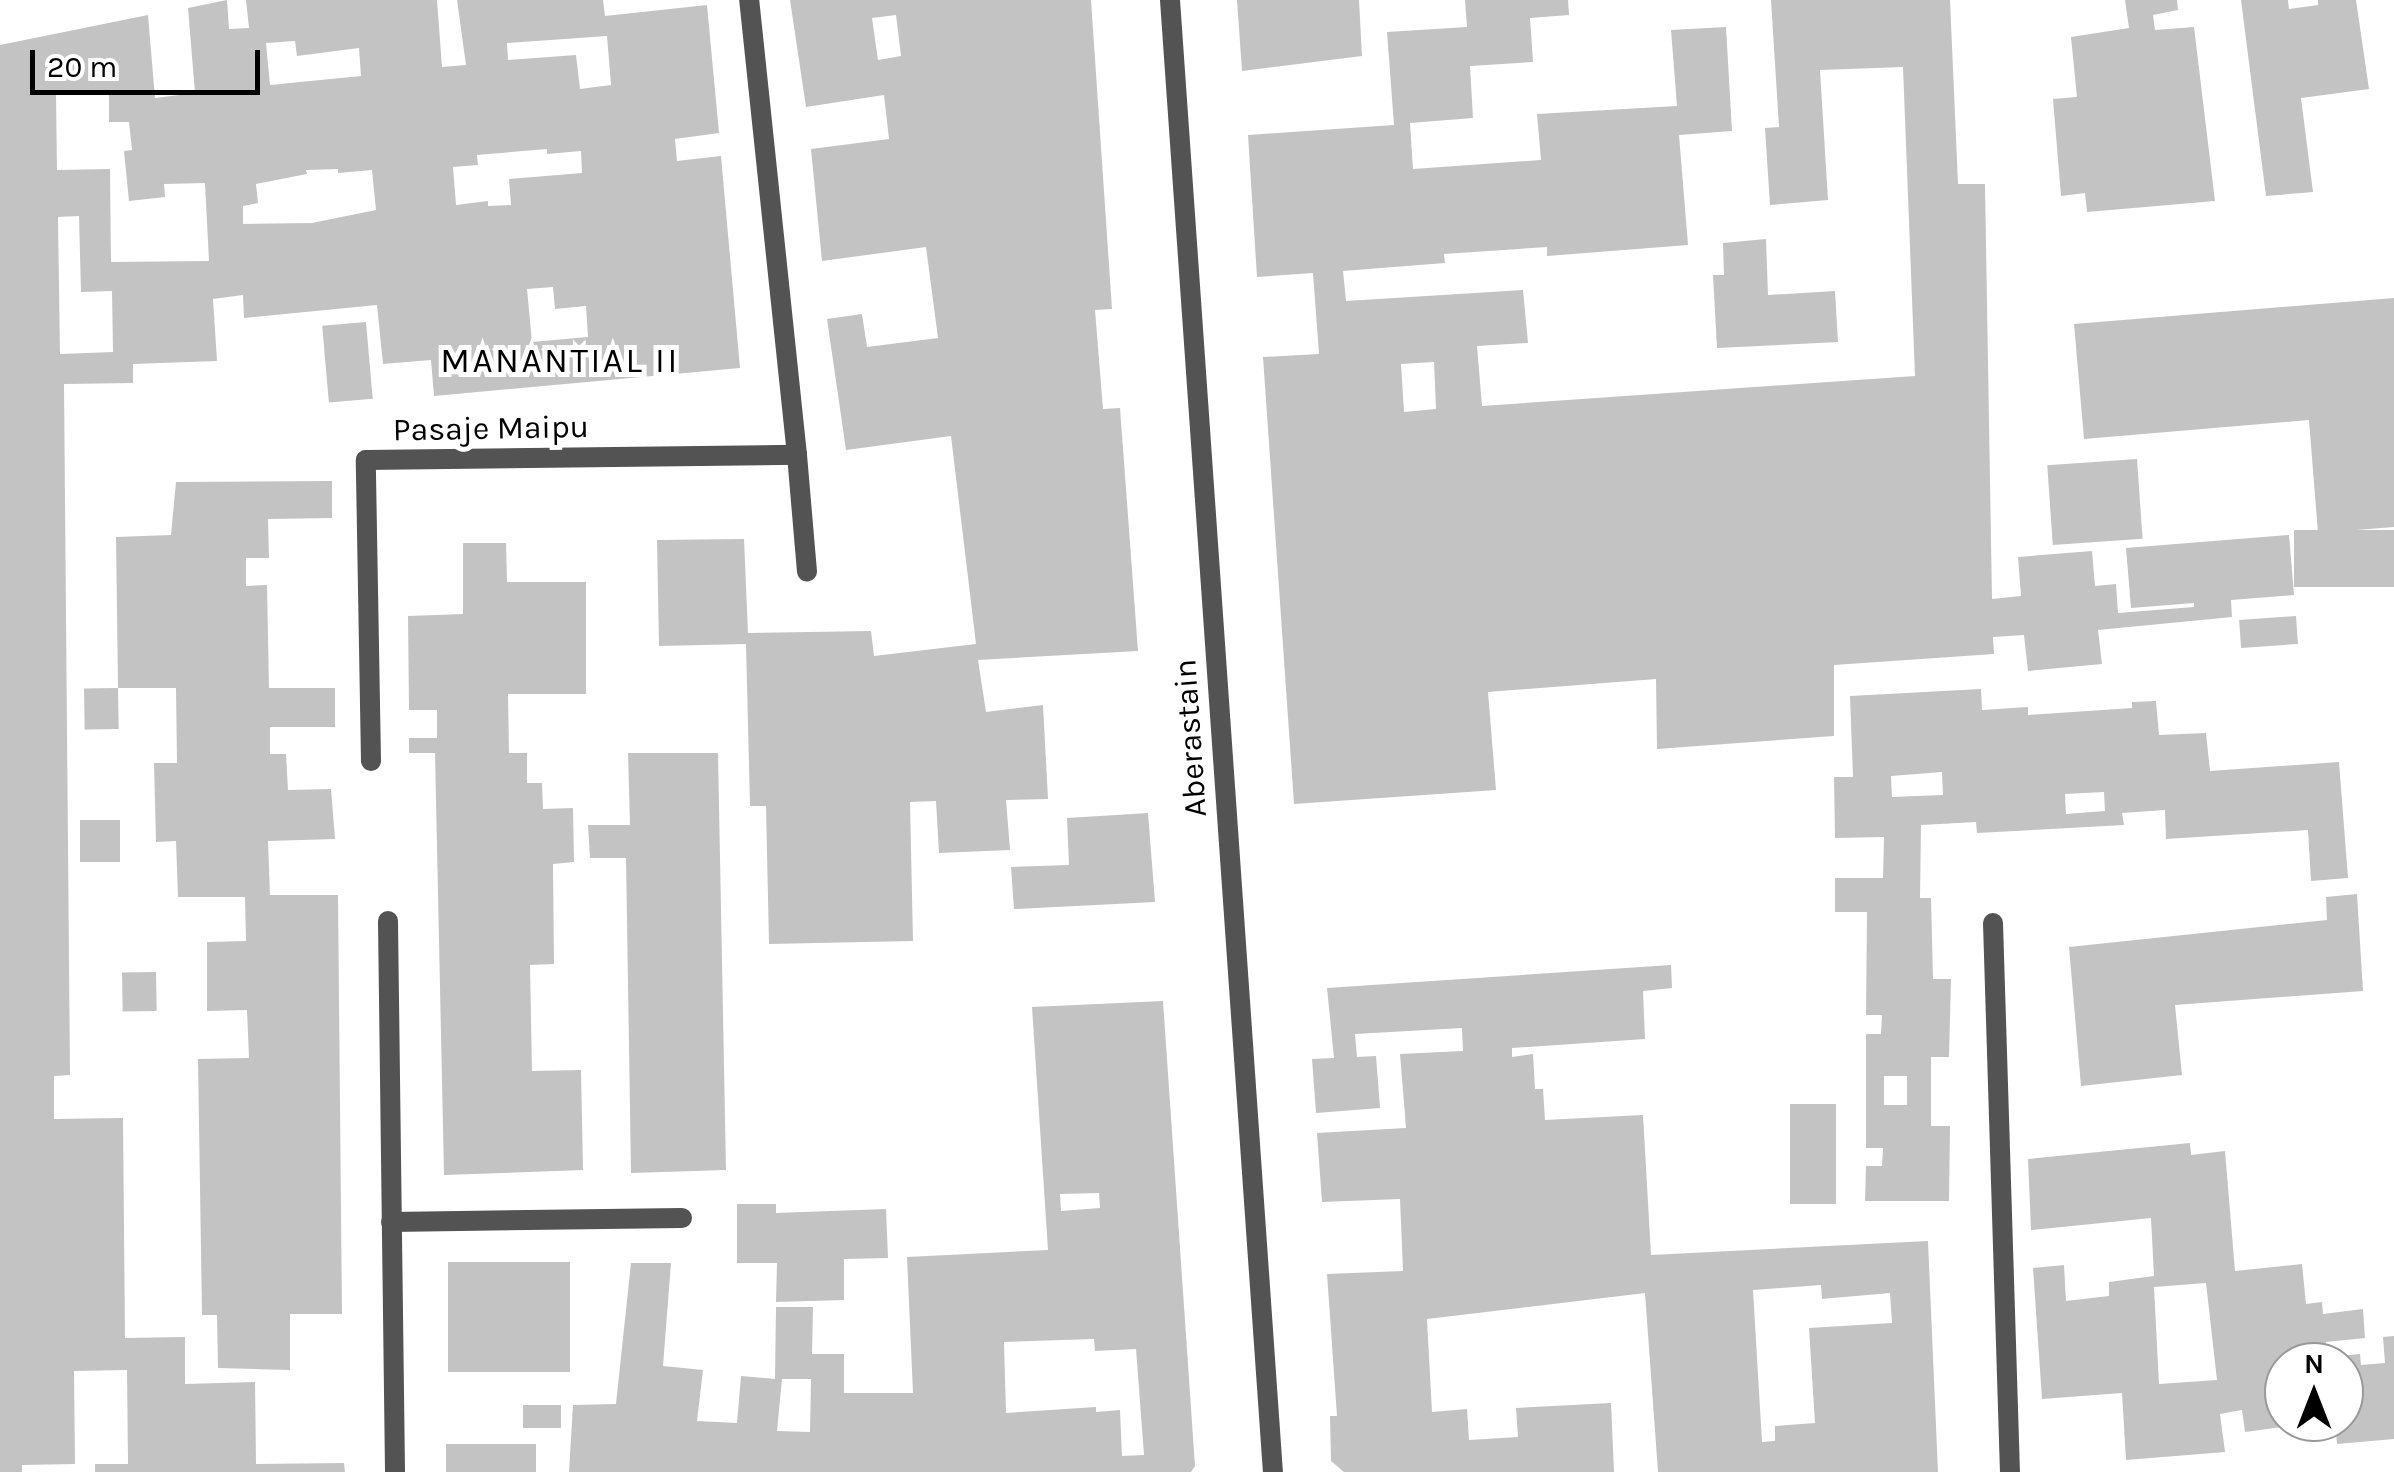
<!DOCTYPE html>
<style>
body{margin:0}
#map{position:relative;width:2394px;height:1472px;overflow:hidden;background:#fff;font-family:Karla,sans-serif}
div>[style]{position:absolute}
.building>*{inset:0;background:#c3c3c3;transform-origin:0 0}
.street>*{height:20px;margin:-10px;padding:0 10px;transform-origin:10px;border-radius:10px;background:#535353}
span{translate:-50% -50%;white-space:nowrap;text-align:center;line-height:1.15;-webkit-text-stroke:10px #fff;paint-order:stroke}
.street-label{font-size:32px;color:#000}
.neighbourhood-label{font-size:35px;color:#000;letter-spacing:2.5px}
.north{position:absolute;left:2264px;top:1342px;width:100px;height:100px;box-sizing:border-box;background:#fff;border:2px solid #999;border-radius:50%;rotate:0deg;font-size:28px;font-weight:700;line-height:40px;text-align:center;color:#000}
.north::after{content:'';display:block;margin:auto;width:35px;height:45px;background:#000;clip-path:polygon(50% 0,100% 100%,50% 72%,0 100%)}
.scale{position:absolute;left:30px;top:50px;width:230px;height:45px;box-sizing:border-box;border:5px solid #000;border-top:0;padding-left:12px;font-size:30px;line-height:35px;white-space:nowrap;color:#000;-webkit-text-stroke:8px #fff;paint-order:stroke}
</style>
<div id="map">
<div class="building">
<i style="clip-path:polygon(evenodd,227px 0,229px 29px,249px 28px,246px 0,437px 0,442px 67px,466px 65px,457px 0,603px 0,605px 16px,707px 5px,719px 133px,675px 139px,677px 161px,721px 156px,740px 368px,434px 396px,431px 360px,383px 364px,377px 305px,244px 318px,243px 295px,213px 299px,217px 361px,133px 364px,133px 383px,64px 384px,70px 1075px,54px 1076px,54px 1119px,123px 1118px,125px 1338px,185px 1337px,185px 1384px,255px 1382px,256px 1464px,344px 1463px,345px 1472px,95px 1472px,95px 1464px,128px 1464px,127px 1370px,74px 1371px,75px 1464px,22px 1465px,22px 1472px,0 1472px,0 45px,148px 15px,155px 98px,195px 93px,188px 8px,227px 0,607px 36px,611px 85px,580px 89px,576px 55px,508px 60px,507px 43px,607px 36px,227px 0,295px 41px,297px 56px,359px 48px,361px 76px,270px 85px,266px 43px,295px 41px,227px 0,109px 93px,109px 122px,129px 122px,132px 150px,124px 151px,129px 201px,165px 197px,164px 184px,205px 183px,209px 261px,111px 262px,110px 169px,57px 170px,56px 94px,109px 93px,227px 0,547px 149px,547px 154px,581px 151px,582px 173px,509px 179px,511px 205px,488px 206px,488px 201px,456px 205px,453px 167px,478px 165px,477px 155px,547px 149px,227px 0,338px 169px,338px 173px,372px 170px,376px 210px,312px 223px,243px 224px,243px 206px,258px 203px,256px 184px,307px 174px,306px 170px,338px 169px,227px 0,79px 216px,81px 292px,112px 291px,113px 352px,60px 354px,58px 217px,79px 216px,227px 0,553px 287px,555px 309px,586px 306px,588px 337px,532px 342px,527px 289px,553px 287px)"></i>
<i style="clip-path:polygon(evenodd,790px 0,1091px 0,1112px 309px,1095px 310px,1103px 409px,1120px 408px,1138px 651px,978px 660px,986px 712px,1043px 705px,1048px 799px,1006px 800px,1010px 850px,939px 853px,936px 801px,910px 802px,913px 941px,769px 944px,766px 806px,750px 806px,746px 644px,659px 646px,657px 540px,744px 539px,748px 633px,871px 631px,874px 656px,976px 644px,951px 436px,846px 450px,827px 319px,862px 314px,867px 347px,938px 338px,926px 247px,822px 261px,811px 149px,889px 139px,884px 95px,806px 107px,790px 0,896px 15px,901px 56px,878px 60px,872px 18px,896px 15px)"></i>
<i style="clip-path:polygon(1237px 0,1359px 0,1362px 56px,1242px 71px)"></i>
<i style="clip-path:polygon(evenodd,1465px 0,1568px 0,1569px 15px,1530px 18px,1533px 62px,1470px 66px,1473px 118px,1410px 123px,1413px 169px,1541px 160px,1537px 114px,1677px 106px,1671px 30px,1726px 27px,1732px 131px,1679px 135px,1688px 245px,1547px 256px,1547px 247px,1444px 254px,1445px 263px,1343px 271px,1346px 301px,1523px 290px,1528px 343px,1477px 346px,1482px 406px,1915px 376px,1903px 67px,1820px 70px,1828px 200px,1770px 205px,1765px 128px,1779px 127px,1771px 0,1950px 0,1958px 184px,1985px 184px,1992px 599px,2021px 596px,2018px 557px,2092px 551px,2095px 586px,2116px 584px,2118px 613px,2194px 607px,2194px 603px,2131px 608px,2126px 548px,2289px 535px,2294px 595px,2231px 600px,2232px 617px,2098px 630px,2102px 664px,2028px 671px,2024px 635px,1993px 637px,1994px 654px,1834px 665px,1834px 736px,1657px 749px,1656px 679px,1488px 692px,1496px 790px,1294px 804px,1263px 357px,1319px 354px,1313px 273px,1257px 277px,1248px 135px,1394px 125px,1387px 32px,1467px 27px,1465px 0,1434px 362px,1436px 409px,1404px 412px,1401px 364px,1434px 362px)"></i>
<i style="clip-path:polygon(2125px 0,2177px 0,2178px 10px,2153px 15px,2155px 30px,2194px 27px,2215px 201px,2087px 212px,2085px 193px,2061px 196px,2053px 99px,2077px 97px,2071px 37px,2129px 28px)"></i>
<i style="clip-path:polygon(2241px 0,2288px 0,2289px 9px,2318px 5px,2318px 0,2356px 0,2369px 89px,2301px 98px,2313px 192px,2266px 196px)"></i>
<i style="clip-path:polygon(1766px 239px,1768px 295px,1835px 291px,1838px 342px,1717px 348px,1713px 275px,1724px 275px,1723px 243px)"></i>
<i style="clip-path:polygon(2394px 298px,2394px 527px,2318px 533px,2309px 420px,2084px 439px,2074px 324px)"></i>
<i style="left:366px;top:322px;width:77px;height:44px;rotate:85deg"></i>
<i style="left:2137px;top:459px;width:80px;height:90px;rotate:86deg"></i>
<i style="clip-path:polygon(332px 481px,332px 518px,268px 519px,269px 558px,246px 558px,246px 586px,267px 585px,269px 688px,335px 688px,335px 727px,270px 727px,270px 754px,286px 754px,288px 790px,331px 789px,335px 839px,268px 841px,270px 895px,338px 895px,342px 1314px,290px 1314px,290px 1370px,218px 1368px,217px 1315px,202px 1315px,198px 1059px,249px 1058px,247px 1010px,207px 1011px,207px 942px,246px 941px,245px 897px,178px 897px,176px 841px,156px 842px,154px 763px,177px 763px,176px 688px,118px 688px,116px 537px,171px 535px,176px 482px)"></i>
<i style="left:2394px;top:530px;width:57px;height:100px;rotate:90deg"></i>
<i style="clip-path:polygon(463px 543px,506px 543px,507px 582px,586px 582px,586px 694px,508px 694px,509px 753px,527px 753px,527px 783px,542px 783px,543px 809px,573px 808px,574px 862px,553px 864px,554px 964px,530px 965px,532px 1071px,581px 1070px,583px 1170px,444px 1175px,435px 753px,409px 753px,409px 738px,437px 738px,437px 710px,409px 710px,408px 616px,463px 614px)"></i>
<i style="left:2296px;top:616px;width:28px;height:57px;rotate:86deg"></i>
<i style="left:118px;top:688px;width:41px;height:34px;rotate:89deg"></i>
<i style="clip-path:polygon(evenodd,1981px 689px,1982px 710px,2028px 707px,2028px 715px,2132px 708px,2132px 702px,2156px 701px,2159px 735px,2206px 733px,2210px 771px,2339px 762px,2348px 878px,2311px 881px,2308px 830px,2166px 839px,2165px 810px,2122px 813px,2124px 825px,1977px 833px,1976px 822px,1921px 825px,1920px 898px,1931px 898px,1933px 979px,1951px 979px,1949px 1057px,1931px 1057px,1931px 1126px,1950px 1126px,1949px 1201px,1865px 1201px,1866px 1166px,1882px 1166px,1883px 1148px,1866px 1148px,1866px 1034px,1881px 1034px,1882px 1015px,1866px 1015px,1867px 912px,1835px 912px,1835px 878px,1883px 878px,1884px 837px,1835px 838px,1834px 777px,1853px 777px,1850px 696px,1981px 689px,1942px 772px,1943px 795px,1892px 797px,1891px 776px,1942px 772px,1981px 689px,2104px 792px,2105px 811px,2066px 814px,2065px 794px,2104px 792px,1981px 689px,1884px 1076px,1907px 1076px,1907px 1105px,1884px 1105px,1884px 1076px)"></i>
<i style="clip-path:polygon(628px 753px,718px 753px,726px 1170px,631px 1173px,626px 858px,590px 858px,588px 825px,630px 825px)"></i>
<i style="clip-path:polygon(1148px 813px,1155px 902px,1014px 909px,1011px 867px,1069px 865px,1067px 818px)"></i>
<i style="left:80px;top:820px;width:40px;height:42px"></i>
<i style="clip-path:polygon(2357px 894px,2363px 991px,2175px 1005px,2182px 1075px,2081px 1086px,2069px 947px,2327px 920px,2326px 897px)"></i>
<i style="clip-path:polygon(evenodd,1671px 965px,1672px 988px,1643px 991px,1645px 1039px,1512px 1048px,1512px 1057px,1533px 1054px,1535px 1089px,1543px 1089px,1545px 1120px,1643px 1115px,1651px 1255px,1928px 1241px,1938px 1472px,1658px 1472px,1645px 1293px,1427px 1319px,1432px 1412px,1467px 1409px,1469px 1440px,1518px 1437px,1516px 1408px,1611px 1403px,1614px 1472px,1344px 1472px,1331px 1461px,1330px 1416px,1337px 1416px,1327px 1274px,1403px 1271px,1400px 1199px,1322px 1202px,1317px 1133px,1406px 1128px,1400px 1054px,1463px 1051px,1462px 1028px,1355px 1034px,1357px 1057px,1376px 1056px,1380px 1108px,1316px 1113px,1312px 1059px,1334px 1058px,1327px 988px,1671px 965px,1821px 1285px,1822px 1299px,1890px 1293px,1892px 1323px,1809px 1328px,1815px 1423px,1775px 1426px,1775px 1441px,1762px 1442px,1753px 1290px,1821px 1285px)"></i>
<i style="left:156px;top:972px;width:39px;height:34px;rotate:89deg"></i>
<i style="clip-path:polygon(evenodd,1163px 1001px,1195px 1466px,1191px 1472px,569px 1472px,573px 1405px,616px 1404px,631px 1263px,671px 1263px,663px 1366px,703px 1370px,697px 1421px,737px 1423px,741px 1376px,775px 1379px,776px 1307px,813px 1307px,812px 1354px,844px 1354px,844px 1393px,913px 1393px,907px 1257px,1048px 1250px,1032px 1007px,1163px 1001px,1099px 1193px,1100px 1208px,1061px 1211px,1060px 1194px,1099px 1193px,1163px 1001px,1094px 1339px,1095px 1351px,1136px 1349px,1144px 1455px,1122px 1456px,1120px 1410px,1096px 1412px,1096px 1407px,1006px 1413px,1004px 1342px,1094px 1339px,1163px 1001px,782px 1379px,811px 1379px,810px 1432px,777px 1431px,782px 1379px)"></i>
<i style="left:1836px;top:1104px;width:100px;height:46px;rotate:90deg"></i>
<i style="clip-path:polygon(evenodd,2190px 1143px,2191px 1155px,2225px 1151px,2235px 1271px,2302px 1264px,2306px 1304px,2322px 1302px,2323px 1314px,2363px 1309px,2365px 1338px,2326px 1342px,2327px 1357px,2360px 1354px,2361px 1365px,2385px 1363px,2383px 1337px,2394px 1336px,2394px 1439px,2337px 1444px,2335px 1422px,2344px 1422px,2344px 1362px,2284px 1362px,2284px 1422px,2304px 1424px,2245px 1432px,2242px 1410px,2220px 1414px,2225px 1452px,2126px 1460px,2122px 1393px,2042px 1399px,2033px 1268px,2064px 1265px,2066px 1301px,2109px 1296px,2109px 1282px,2154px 1276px,2151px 1218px,2031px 1230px,2028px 1159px,2190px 1143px,2206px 1283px,2217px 1380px,2159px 1384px,2154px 1287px,2206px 1283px)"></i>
<i style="clip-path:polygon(737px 1204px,776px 1204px,776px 1213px,886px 1209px,888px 1258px,844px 1259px,844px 1300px,776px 1302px,777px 1263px,737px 1263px)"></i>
<i style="left:448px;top:1262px;width:122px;height:110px"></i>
<i style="left:523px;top:1405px;width:38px;height:23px"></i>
<i style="left:536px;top:1444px;width:28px;height:90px;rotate:90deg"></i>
</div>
<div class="street">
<i style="left:1170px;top:0;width:1476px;rotate:86deg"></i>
<i style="left:797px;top:455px;width:117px;rotate:85.1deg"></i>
<i style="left:371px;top:761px;width:301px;rotate:-91deg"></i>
<i style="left:366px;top:460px;width:431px;rotate:-0.7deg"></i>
<i style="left:797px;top:455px;width:458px;rotate:-96deg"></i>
<i style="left:388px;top:921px;width:551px;rotate:89.27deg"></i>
<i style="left:1993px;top:923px;width:549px;rotate:88.23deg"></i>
<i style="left:391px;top:1222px;width:291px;rotate:-0.8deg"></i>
</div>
<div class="street-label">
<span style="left:491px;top:429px;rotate:-1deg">Pasaje Maipu</span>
<span style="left:1191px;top:738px;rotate:-94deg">Aberastain</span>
</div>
<div class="neighbourhood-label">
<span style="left:560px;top:361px">MANANTIAL II</span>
</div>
<div class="north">N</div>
<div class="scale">20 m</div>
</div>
